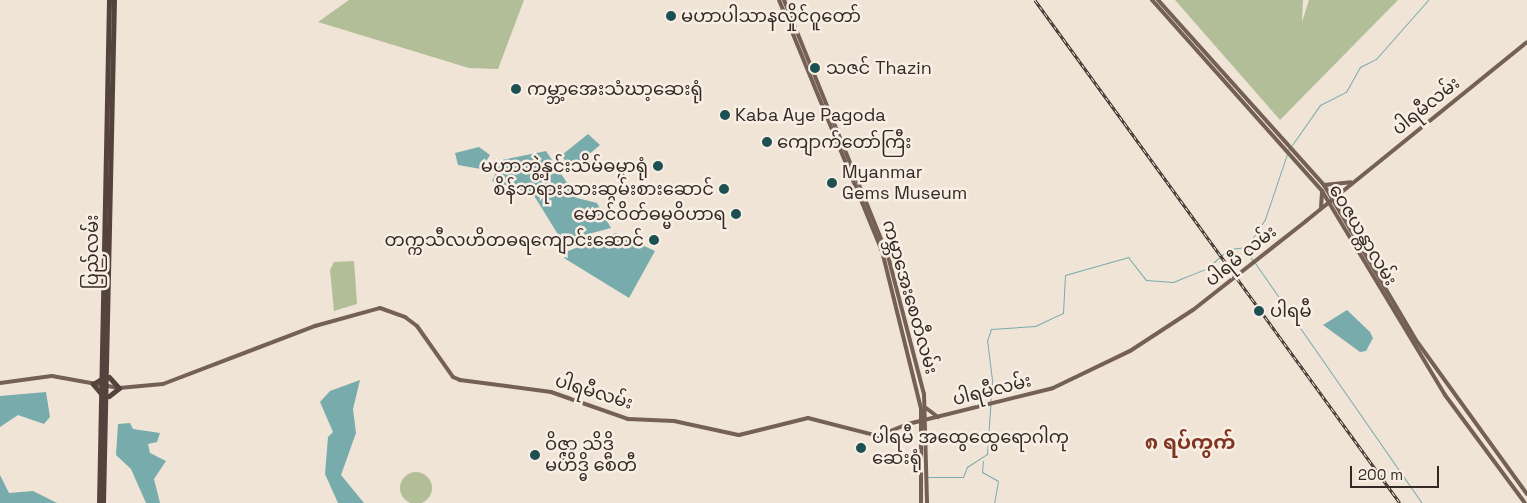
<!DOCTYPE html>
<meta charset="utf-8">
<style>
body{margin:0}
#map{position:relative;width:1527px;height:503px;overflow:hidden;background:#f0e4d7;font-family:"Space Grotesk","Noto Sans Myanmar",sans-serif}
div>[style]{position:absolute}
.green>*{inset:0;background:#b2be98}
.round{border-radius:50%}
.water>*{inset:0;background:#77abac}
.stream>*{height:1px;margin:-0.5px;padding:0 0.5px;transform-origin:0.5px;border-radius:0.5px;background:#77abac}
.primary>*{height:4px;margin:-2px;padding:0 2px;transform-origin:2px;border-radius:2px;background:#756056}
.highway>*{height:5px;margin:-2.5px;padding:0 2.5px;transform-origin:2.5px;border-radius:2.5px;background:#54433c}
.rail>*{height:3px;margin-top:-1.5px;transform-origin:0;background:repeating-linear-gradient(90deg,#f8eee3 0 4px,#332925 0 8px);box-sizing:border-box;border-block:1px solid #332925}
.primary-bridge>*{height:4px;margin:-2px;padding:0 2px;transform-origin:2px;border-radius:2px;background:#756056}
.dots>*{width:14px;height:14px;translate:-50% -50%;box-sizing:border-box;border:2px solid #f8eee3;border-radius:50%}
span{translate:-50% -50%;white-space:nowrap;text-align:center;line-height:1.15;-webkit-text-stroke:5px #f8eee3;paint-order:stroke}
.poi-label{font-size:18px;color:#332925}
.left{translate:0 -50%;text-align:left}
.right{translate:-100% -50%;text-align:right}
.street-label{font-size:18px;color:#332925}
.quarter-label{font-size:20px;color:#7f3521;font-weight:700}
.scale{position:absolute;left:1350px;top:466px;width:89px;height:22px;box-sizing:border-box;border:2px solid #332925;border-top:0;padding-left:6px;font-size:15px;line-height:18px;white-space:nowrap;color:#332925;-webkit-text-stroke:4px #f8eee3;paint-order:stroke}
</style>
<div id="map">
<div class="green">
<i style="clip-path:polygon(349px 0,524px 0,498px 69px,469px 68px,318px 22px)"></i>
<i style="clip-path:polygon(1175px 0,1303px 0,1302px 22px,1309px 0,1398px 0,1280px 120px)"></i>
<i style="clip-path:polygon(354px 261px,357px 304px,334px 311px,330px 270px,334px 262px)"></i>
<i class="round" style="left:400px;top:472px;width:32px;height:32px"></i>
</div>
<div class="water">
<i style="clip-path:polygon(588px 134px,600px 145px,574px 167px,568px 167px,562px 155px)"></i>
<i style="clip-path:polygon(479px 147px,490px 155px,481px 169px,458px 165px,455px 153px)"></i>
<i style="clip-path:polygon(546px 151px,577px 198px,597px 203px,611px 228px,562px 241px,533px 194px,492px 181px,502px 160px)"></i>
<i style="clip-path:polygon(616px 233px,655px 251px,629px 298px,564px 258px,568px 251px)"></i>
<i style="clip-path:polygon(1347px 310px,1370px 332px,1373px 338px,1366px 351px,1360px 352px,1323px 325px)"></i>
<i style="clip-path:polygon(360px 380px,353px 409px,356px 433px,341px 475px,364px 503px,338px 503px,325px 474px,328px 437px,333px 432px,320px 402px,330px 391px)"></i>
<i style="clip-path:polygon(46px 392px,50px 417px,44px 424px,18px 415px,0 427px,0 396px)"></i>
<i style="clip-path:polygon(130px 423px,133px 429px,160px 433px,157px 442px,148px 444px,150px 453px,166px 461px,154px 479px,160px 503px,146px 503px,131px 469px,116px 455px,118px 424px)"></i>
<i style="clip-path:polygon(0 475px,9px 493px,33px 491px,57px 503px,0 503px)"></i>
</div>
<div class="stream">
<i style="left:1292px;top:145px;width:49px;rotate:-55deg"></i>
<i style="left:1320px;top:105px;width:29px;rotate:-27deg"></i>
<i style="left:1346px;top:92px;width:29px;rotate:-61deg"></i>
<i style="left:1360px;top:67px;width:18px;rotate:-27deg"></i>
<i style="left:1376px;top:59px;width:79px;rotate:-48.6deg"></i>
<i style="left:1247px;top:248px;width:13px;rotate:67deg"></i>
<i style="left:1255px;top:263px;width:292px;rotate:55.2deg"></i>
<i style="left:983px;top:461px;width:11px;rotate:95deg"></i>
<i style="left:982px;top:472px;width:18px;rotate:29deg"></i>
<i style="left:998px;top:481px;width:22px;rotate:100deg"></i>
<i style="left:928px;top:477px;width:35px"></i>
<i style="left:963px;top:477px;width:11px;rotate:-68deg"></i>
<i style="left:967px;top:467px;width:24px;rotate:-33deg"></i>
<i style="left:987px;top:454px;width:74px;rotate:-86.1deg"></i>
<i style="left:992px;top:380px;width:39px;rotate:-97deg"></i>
<i style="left:987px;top:341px;width:13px;rotate:-72deg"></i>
<i style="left:991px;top:329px;width:44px;rotate:-3.9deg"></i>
<i style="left:1035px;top:326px;width:31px;rotate:-25deg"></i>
<i style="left:1063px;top:313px;width:38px;rotate:-87deg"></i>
<i style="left:1065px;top:275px;width:66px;rotate:-15.9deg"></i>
<i style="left:1128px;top:257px;width:29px;rotate:52deg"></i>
<i style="left:1146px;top:280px;width:27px;rotate:4deg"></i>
<i style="left:1173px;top:282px;width:37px;rotate:-22deg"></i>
<i style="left:1207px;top:268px;width:29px;rotate:-41deg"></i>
<i style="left:1229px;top:249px;width:18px;rotate:-6deg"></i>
<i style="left:1247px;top:247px;width:33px;rotate:-57deg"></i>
<i style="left:1265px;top:219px;width:75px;rotate:-71.3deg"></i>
</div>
<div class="primary">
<i style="left:779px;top:0;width:271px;rotate:67.7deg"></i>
<i style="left:882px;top:251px;width:163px;rotate:76.1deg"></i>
<i style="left:921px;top:409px;width:94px;rotate:90deg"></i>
<i style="left:784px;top:0;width:276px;rotate:67.9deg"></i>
<i style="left:888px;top:256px;width:143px;rotate:75.4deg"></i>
<i style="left:924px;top:394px;width:109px;rotate:88.4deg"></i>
<i style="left:1152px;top:0;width:256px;rotate:48.3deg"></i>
<i style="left:1322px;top:191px;width:238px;rotate:58.9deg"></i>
<i style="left:1445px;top:395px;width:134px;rotate:53.5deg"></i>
<i style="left:1158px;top:0;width:249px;rotate:48.1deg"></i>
<i style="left:1324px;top:185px;width:184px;rotate:59.3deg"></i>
<i style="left:1418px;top:343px;width:186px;rotate:54.2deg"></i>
<i style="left:1324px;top:185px;width:27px;rotate:-6deg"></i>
<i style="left:1321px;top:207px;width:15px;rotate:-86deg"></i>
<i style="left:1306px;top:221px;width:284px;rotate:-39deg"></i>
<i style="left:0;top:383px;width:52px;rotate:-7.7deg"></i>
<i style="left:52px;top:376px;width:68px;rotate:10.2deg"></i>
<i style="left:119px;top:388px;width:44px;rotate:-5.2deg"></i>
<i style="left:163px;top:384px;width:163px;rotate:-20.9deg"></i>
<i style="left:315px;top:326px;width:67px;rotate:-15.5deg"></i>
<i style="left:380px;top:308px;width:27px;rotate:20deg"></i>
<i style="left:405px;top:317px;width:15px;rotate:37deg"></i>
<i style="left:417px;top:326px;width:62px;rotate:54.8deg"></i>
<i style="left:453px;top:377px;width:8px;rotate:23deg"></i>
<i style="left:460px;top:380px;width:92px;rotate:7.5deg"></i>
<i style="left:551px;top:392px;width:82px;rotate:19.3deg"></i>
<i style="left:628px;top:419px;width:46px;rotate:2.5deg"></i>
<i style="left:674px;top:421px;width:66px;rotate:12.2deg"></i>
<i style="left:739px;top:435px;width:71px;rotate:-13.8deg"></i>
<i style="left:808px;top:418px;width:72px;rotate:14.4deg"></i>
<i style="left:878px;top:436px;width:32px;rotate:-22deg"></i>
<i style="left:908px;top:424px;width:149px;rotate:-13.9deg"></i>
<i style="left:1053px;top:388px;width:85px;rotate:-25.7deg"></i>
<i style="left:1130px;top:351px;width:75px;rotate:-33.1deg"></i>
<i style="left:926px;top:408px;width:15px;rotate:37deg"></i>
</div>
<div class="highway">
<i style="left:109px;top:377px;width:15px;rotate:48deg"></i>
<i style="left:119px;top:388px;width:13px;rotate:141deg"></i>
<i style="left:103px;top:396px;width:16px;rotate:-130deg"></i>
<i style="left:93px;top:384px;width:13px;rotate:-32deg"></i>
<i style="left:99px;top:503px;width:503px;rotate:-88.86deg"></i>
<i style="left:103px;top:503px;width:503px;rotate:-88.75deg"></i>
</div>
<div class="rail">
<i style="left:1035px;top:0;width:621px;rotate:54.03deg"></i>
</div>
<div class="primary-bridge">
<i style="left:1193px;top:310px;width:144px;rotate:-38.2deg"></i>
</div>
<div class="dots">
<i style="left:671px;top:16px;background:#1c5053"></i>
<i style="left:815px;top:68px;background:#1c5053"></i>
<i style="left:516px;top:89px;background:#1c5053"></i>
<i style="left:725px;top:115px;background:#1c5053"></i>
<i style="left:767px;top:142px;background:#1c5053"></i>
<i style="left:658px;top:166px;background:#1c5053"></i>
<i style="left:832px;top:183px;background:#1c5053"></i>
<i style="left:724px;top:189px;background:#1c5053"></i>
<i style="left:736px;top:214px;background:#1c5053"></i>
<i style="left:654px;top:240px;background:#1c5053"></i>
<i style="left:1259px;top:311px;background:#1c5053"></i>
<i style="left:861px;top:448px;background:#1c5053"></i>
<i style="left:535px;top:455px;background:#1c5053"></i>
</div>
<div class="poi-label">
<span class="left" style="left:681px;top:16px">မဟာပါသာနလှိုင်ဂူတော်</span>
<span class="left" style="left:826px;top:68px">သဇင် Thazin</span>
<span class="left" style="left:527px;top:89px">ကမ္ဘာ့အေးသံဃာ့ဆေးရုံ</span>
<span class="left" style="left:735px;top:115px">Kaba Aye Pagoda</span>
<span class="left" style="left:777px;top:142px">ကျောက်တော်ကြီး</span>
<span class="right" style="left:648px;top:166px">မဟာဘွဲ့နှင်းသိမ်ဓမ္မာရုံ</span>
<span class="left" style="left:842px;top:183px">Myanmar<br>Gems Museum</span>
<span class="right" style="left:714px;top:189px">စိန်ဘရားသားဆွမ်းစားဆောင်</span>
<span class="right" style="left:726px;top:214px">မောင်ဝိတ်ဓမ္မဝိဟာရ</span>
<span class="right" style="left:644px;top:240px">တက္ကသီလဟိတဓရကျောင်းဆောင်</span>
<span class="left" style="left:1270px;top:311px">ပါရမီ</span>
<span class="left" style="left:872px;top:448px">ပါရမီ အထွေထွေရောဂါကု<br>ဆေးရုံ</span>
<span class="left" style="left:545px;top:455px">ဝိဇ္ဇာ သိဒ္ဓိ<br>မဟိဒ္ဓိ စေတီ</span>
</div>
<div class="street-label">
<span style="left:1426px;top:106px;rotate:-39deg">ပါရမီလမ်း</span>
<span style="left:1363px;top:235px;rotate:59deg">ဝေဇယန္တာလမ်း</span>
<span style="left:92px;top:252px;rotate:-90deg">ပြည်လမ်း</span>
<span style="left:1241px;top:256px;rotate:-39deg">ပါရမီ လမ်း</span>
<span style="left:910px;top:297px;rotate:74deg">ကမ္ဘာအေးစေတီလမ်း</span>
<span style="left:992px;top:390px;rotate:-14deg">ပါရမီလမ်း</span>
<span style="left:594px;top:392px;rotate:17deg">ပါရမီလမ်း</span>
</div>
<div class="quarter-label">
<span style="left:1190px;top:442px">၈ ရပ်ကွက်</span>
</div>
<div class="scale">200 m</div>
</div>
